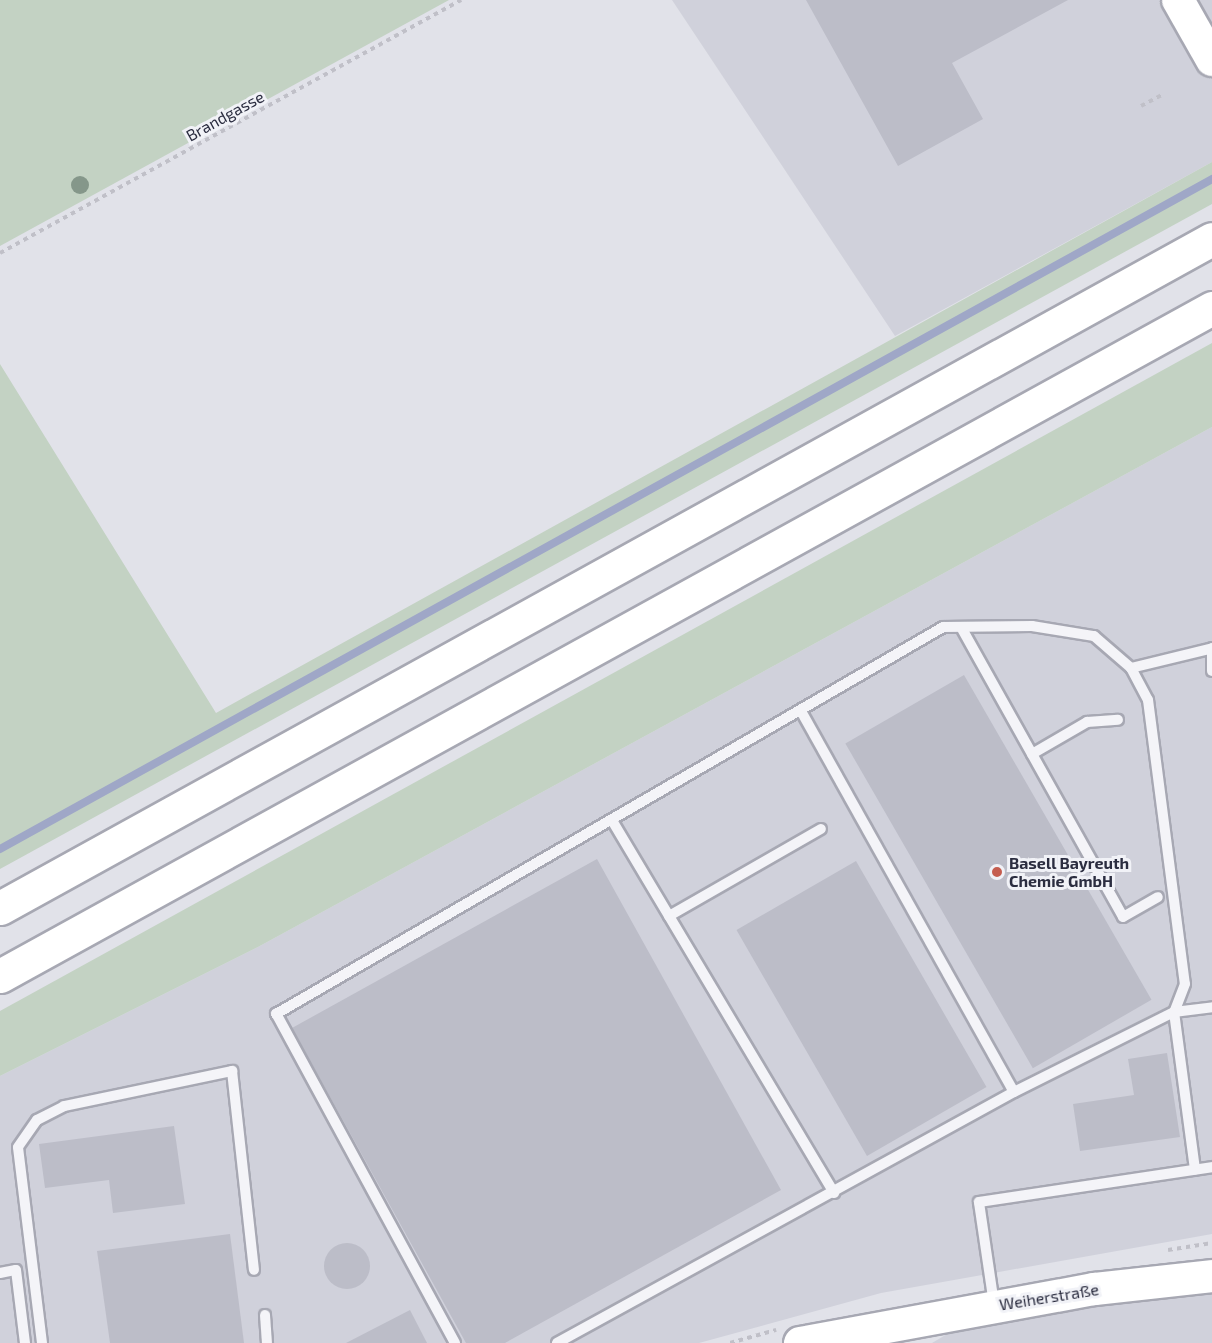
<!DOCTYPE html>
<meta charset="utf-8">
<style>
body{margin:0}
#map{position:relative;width:1212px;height:1343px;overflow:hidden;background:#e1e2e9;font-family:"Exo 2",sans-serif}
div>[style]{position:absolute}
.built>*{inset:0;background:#d0d1db}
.green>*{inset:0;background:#c3d2c3}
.stream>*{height:8px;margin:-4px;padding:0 4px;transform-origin:4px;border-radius:4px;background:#9fa7c7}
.building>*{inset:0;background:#bcbdc8;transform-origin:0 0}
.round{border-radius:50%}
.path>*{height:4px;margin-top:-2px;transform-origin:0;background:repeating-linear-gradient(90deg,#c0c0c8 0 4.5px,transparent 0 9px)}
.roads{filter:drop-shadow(2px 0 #a7a8b3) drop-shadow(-2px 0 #a7a8b3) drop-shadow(0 2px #a7a8b3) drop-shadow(0 -2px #a7a8b3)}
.lane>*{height:10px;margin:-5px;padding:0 5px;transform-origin:5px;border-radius:5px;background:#f4f4f8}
.secondary>*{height:32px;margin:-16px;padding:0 16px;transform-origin:16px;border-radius:16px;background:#fff}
.highway>*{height:33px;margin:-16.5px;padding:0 16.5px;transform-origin:16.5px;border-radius:16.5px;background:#fff}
.trees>*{width:18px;height:18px;margin:-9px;border-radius:50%;background:#85978a}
.dots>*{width:16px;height:16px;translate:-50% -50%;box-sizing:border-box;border:3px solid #f1f2f7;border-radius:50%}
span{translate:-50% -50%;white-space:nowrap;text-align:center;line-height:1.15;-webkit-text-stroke:6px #f1f2f7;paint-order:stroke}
.street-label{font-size:16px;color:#2b2d40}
.poi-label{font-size:16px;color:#2b2d40;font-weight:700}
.left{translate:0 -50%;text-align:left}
</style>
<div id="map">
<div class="built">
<i style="clip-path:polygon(672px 0,1212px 0,1212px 162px,895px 336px)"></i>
<i style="clip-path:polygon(1212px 427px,1212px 1234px,881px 1293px,699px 1343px,0 1343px,0 1076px,258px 947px)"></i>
<i style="clip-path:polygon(1212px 1291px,1212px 1343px,932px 1343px,959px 1327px,1095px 1303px)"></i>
</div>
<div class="green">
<i style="clip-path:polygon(0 0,449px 0,0 246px)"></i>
<i style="clip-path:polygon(1212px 162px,1212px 204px,0 869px,0 364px,216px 713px)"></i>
<i style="clip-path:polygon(1212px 343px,1212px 427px,258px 947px,0 1076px,0 1011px)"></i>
</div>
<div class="stream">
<i style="left:0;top:849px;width:1385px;rotate:-28.93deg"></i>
</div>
<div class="building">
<i style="clip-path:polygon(806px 0,1068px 0,952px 63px,983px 119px,898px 166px)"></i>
<i style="left:964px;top:675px;width:375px;height:137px;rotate:60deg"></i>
<i style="clip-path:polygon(597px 859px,781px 1190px,505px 1343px,466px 1343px,292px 1028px)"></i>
<i style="left:856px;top:861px;width:261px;height:138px;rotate:60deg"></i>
<i style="clip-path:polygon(1167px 1053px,1180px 1137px,1080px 1151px,1073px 1104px,1134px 1095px,1128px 1059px)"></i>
<i style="clip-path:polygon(174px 1126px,185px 1204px,113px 1213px,109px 1180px,45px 1188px,39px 1144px)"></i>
<i style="clip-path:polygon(230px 1234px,244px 1343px,110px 1343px,97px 1251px)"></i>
<i class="round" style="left:324px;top:1243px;width:46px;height:46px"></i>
<i style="clip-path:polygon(410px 1310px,427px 1343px,346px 1343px)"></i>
</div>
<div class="path">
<i style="left:1141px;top:106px;width:24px;rotate:-28deg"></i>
<i style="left:0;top:253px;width:526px;rotate:-28.76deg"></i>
<i style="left:1168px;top:1250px;width:45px;rotate:-9deg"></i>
<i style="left:730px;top:1343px;width:48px;rotate:-15.8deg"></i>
</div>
<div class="roads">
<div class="lane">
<i style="left:961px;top:627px;width:332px;rotate:60.8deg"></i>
<i style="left:1123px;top:917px;width:40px;rotate:-29.7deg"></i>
<i style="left:1212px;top:648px;width:23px;rotate:90deg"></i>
<i style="left:1131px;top:668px;width:80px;rotate:-13.7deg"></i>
<i style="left:801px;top:711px;width:436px;rotate:60.8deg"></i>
<i style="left:1032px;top:754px;width:64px;rotate:-30.2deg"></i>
<i style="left:1087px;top:722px;width:31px;rotate:-4deg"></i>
<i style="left:613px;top:822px;width:432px;rotate:59.2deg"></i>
<i style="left:669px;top:916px;width:175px;rotate:-29.8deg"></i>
<i style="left:0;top:1273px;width:16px;rotate:-11deg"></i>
<i style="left:16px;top:1270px;width:74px;rotate:83deg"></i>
<i style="left:994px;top:1304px;width:103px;rotate:-98.4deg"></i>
<i style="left:979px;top:1202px;width:236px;rotate:-8.5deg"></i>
<i style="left:265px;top:1315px;width:28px;rotate:86deg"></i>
<i style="left:42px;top:1343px;width:197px;rotate:-97deg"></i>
<i style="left:18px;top:1147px;width:33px;rotate:-55deg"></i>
<i style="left:37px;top:1120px;width:30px;rotate:-27deg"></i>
<i style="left:64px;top:1106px;width:172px;rotate:-11.8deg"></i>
<i style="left:232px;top:1071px;width:200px;rotate:83.7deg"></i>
<i style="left:455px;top:1343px;width:375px;rotate:-118.5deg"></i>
<i style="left:276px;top:1014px;width:771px;rotate:-30.12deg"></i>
<i style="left:943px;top:627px;width:89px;rotate:-0.6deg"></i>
<i style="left:1032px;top:626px;width:63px;rotate:9.2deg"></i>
<i style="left:1094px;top:636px;width:49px;rotate:40.9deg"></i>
<i style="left:1131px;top:668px;width:36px;rotate:62deg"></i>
<i style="left:1148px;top:700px;width:286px;rotate:82.6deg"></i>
<i style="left:1185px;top:984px;width:30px;rotate:111deg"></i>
<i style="left:1174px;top:1012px;width:159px;rotate:82.4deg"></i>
<i style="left:557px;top:1343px;width:521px;rotate:-28.78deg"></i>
<i style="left:1014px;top:1092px;width:179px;rotate:-26.6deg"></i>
<i style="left:1174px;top:1012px;width:38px;rotate:-7deg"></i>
</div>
<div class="secondary">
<i style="left:1178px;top:0;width:69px;rotate:60.5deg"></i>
<i style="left:800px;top:1343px;width:300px;rotate:-10.4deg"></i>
<i style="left:1095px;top:1289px;width:118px;rotate:-6.3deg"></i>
</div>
<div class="highway">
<i style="left:0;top:908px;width:1384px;rotate:-28.9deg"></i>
<i style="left:0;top:976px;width:1384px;rotate:-28.86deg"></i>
</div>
</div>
<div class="trees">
<i style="left:80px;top:185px"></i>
</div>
<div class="dots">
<i style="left:997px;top:872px;background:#c55d4f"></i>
</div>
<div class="street-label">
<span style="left:225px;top:116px;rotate:-29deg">Brandgasse</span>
<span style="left:1049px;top:1297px;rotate:-9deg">Weiherstraße</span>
</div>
<div class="poi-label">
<span class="left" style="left:1009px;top:872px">Basell Bayreuth<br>Chemie GmbH</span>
</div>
</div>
